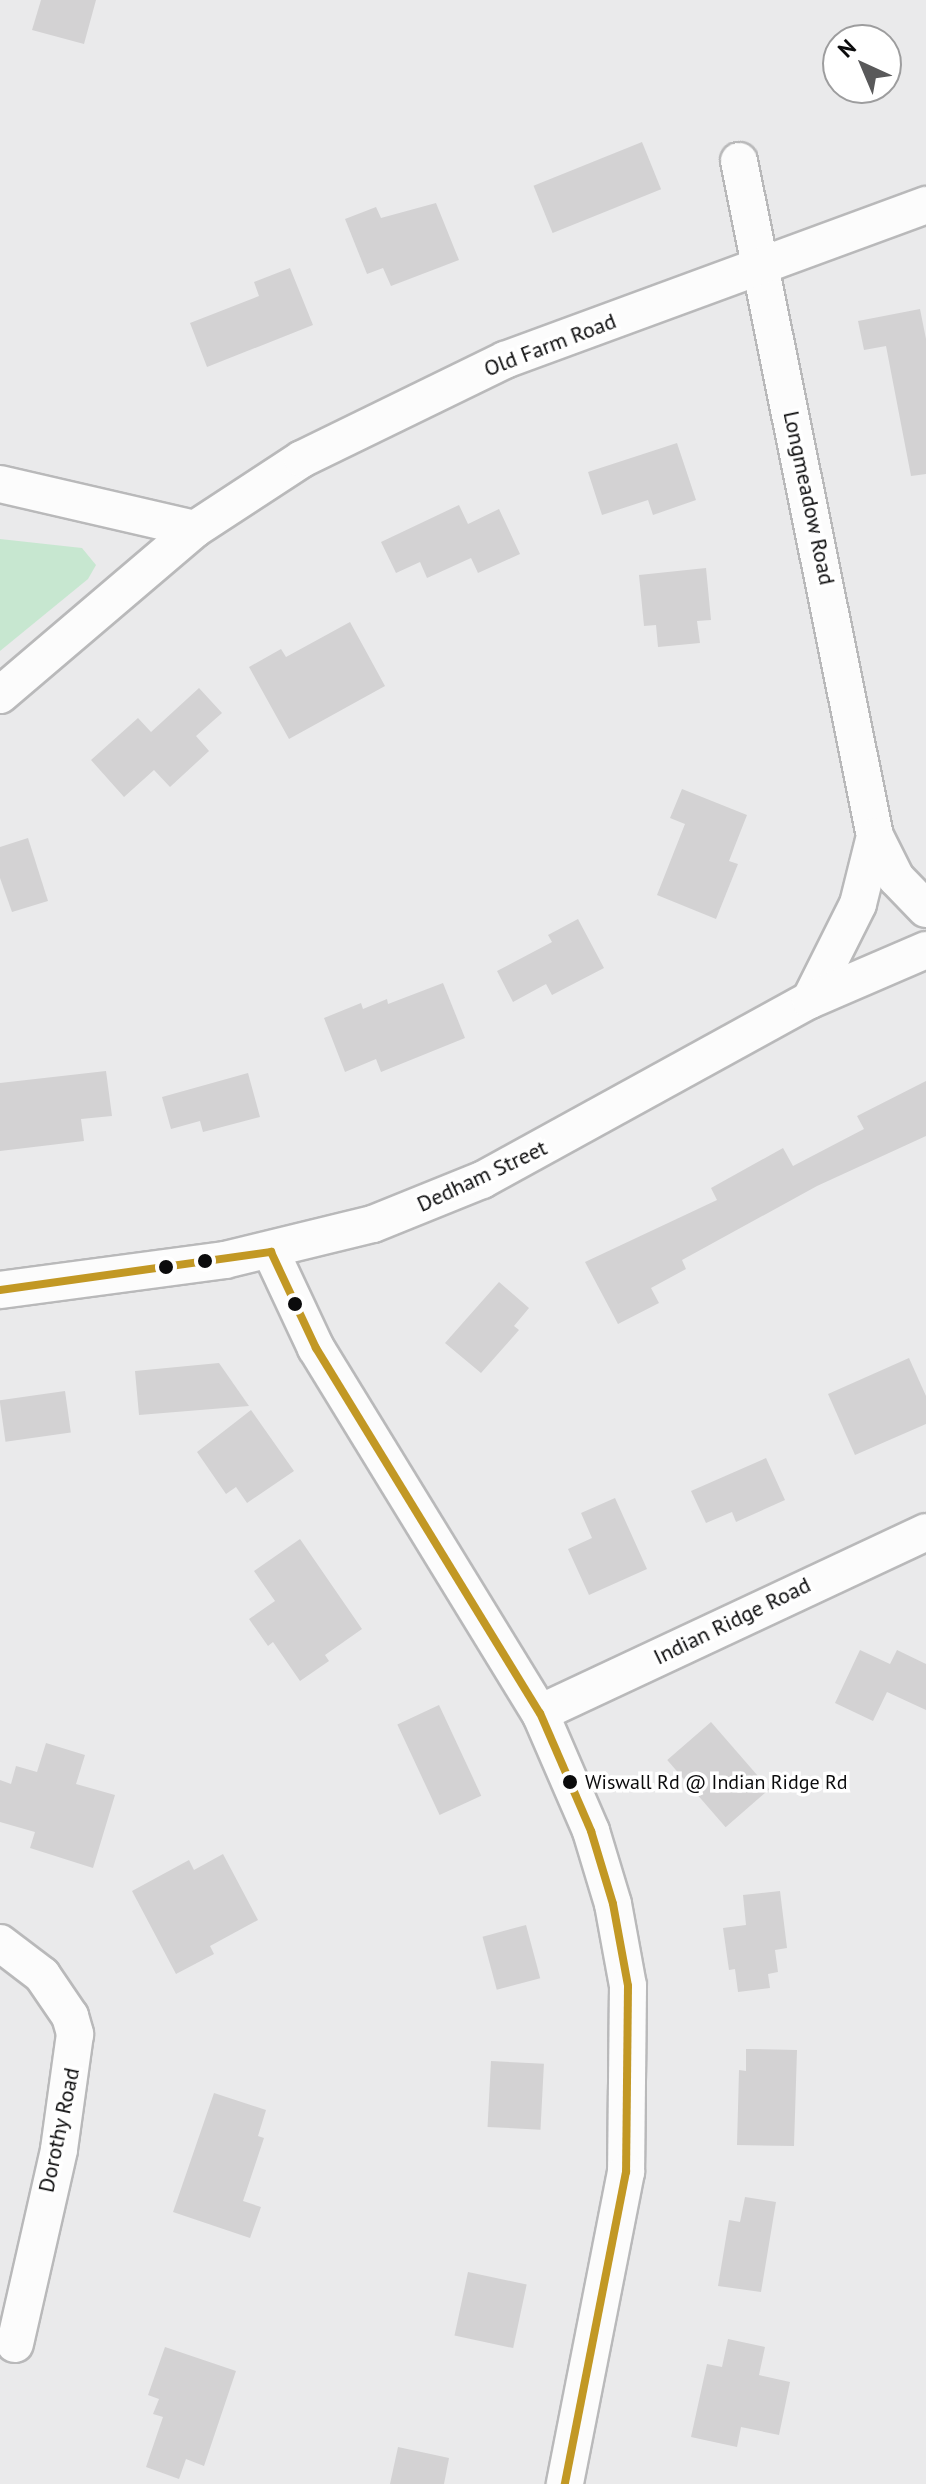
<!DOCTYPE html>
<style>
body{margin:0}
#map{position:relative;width:926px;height:2484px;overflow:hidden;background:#eaeaeb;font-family:"PT Sans",sans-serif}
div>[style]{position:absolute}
.green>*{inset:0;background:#c7e7d0}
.building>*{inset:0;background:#d3d2d3;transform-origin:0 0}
.roads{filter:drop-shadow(2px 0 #b9b9ba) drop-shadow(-2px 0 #b9b9ba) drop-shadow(0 2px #b9b9ba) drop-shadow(0 -2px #b9b9ba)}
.minor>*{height:36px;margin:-18px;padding:0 18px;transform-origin:18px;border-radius:18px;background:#fcfcfc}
.bus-1>*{height:8px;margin:-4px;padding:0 4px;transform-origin:4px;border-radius:4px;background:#c29824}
.dots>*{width:22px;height:22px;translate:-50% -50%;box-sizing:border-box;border:4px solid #fff;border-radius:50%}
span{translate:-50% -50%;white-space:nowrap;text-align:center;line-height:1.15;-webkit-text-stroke:7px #fff;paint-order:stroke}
.bus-label{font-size:20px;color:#0b0b0c}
.left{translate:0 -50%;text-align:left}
.street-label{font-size:22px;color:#0b0b0c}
.north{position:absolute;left:822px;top:24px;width:80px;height:80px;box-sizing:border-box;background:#fff;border:2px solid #9d9d9e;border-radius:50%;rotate:316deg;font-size:22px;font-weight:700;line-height:32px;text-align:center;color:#0b0b0c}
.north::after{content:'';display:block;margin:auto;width:28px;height:36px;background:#59595a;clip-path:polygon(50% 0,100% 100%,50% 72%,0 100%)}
</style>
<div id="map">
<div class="green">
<i style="clip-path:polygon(0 539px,82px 548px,96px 565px,88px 579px,0 651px)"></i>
</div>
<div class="building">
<i style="clip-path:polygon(41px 0,96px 0,84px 44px,32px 30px)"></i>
<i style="left:642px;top:142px;width:51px;height:117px;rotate:68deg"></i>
<i style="clip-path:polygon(436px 203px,459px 260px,391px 286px,383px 268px,367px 274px,345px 219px,376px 207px,381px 218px)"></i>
<i style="clip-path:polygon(290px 268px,313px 325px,207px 367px,190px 323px,259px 296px,254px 282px)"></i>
<i style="clip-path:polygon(920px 309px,926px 339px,926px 474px,911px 476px,886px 346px,864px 350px,858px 321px)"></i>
<i style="clip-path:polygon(677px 443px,696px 500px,653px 515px,648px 500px,602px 515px,588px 472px)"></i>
<i style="clip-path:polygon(459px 505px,468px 524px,499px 509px,520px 554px,478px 573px,471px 558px,427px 578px,420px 562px,396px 573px,381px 542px)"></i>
<i style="clip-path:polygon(706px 568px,711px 620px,697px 621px,700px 643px,658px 647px,656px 625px,644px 626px,639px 575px)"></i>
<i style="clip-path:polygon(350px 622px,385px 686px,289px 739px,249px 667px,281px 649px,286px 657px)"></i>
<i style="clip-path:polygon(199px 688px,222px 713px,196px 736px,209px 751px,170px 787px,154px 770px,124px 797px,91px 760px,138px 718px,151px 732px)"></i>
<i style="clip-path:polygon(682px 789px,747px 815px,729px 861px,738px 864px,716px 919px,657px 895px,685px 824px,670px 818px)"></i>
<i style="clip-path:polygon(28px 838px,48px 901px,12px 912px,0 878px,0 847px)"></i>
<i style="clip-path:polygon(578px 919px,604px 968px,552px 995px,546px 984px,513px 1002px,497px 971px,552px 942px,548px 935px)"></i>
<i style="clip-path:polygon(443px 983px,465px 1038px,381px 1072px,376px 1059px,345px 1072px,324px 1018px,361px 1003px,363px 1009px,387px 999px,388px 1004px)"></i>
<i style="clip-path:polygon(106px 1071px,112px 1116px,81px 1119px,84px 1141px,0 1151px,0 1083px)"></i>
<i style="clip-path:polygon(248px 1073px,260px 1117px,203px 1132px,200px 1121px,171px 1129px,162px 1097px)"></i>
<i style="clip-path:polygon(926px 1081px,926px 1136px,817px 1186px,682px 1260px,686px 1269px,651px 1288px,659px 1303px,618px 1324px,585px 1262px,717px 1200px,711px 1188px,783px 1148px,793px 1166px,864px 1129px,857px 1116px)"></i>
<i style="clip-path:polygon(499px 1282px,529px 1308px,514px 1326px,519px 1330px,481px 1373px,445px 1343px)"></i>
<i style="clip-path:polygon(909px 1358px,926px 1396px,926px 1424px,855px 1455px,828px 1394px)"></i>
<i style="clip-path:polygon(219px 1363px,249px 1406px,139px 1415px,135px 1371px)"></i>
<i style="left:65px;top:1391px;width:42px;height:66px;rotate:82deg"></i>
<i style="clip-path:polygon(251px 1410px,294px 1471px,247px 1503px,236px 1487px,226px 1494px,197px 1452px)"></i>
<i style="clip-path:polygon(766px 1458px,785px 1500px,736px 1522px,732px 1512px,706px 1523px,691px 1491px)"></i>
<i style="clip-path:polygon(615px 1498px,647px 1569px,589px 1595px,568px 1549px,592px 1538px,581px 1513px)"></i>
<i style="clip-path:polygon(300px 1539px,362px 1629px,325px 1655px,329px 1661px,300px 1681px,273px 1642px,268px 1646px,249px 1619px,275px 1601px,254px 1571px)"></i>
<i style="clip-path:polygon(860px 1650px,890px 1664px,897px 1650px,926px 1664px,926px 1710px,887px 1692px,873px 1721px,835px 1703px)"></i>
<i style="left:439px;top:1705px;width:100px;height:46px;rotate:65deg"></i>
<i style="left:711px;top:1722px;width:89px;height:58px;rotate:49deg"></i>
<i style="clip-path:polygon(46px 1743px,85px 1755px,76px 1784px,115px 1795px,93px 1868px,30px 1848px,35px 1832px,0 1822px,0 1780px,11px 1784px,16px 1766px,37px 1772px)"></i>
<i style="clip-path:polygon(223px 1854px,258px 1920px,210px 1946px,214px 1954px,176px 1974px,132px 1891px,189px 1860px,194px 1870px)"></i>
<i style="clip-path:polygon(780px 1891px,787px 1948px,775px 1950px,778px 1972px,768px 1974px,770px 1988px,738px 1992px,735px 1969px,729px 1970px,723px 1928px,746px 1925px,743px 1895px)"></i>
<i style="left:526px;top:1925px;width:55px;height:45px;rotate:75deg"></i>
<i style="clip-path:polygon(746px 2049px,797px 2050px,794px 2146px,737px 2145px,739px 2070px,746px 2071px)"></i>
<i style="left:491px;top:2061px;width:53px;height:66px;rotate:3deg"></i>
<i style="clip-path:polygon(214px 2093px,266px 2110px,258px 2136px,264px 2138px,243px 2201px,261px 2207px,250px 2238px,173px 2212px)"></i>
<i style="clip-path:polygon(745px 2197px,776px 2202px,761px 2292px,718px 2286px,729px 2220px,740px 2222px)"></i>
<i style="left:468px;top:2272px;width:60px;height:65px;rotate:12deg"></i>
<i style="clip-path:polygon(728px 2339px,765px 2347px,759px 2375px,790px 2382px,779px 2435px,741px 2427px,737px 2447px,691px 2437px,707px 2364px,722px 2367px)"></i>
<i style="clip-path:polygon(165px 2347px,236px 2371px,204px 2466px,186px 2459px,179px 2479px,146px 2467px,163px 2417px,153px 2414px,159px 2399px,148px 2395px)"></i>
<i style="clip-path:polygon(398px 2447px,449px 2458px,444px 2484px,390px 2484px)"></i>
</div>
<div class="roads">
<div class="minor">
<i style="left:739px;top:161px;width:689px;rotate:78.61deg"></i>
<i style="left:875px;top:836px;width:47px;rotate:63.4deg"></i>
<i style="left:896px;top:878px;width:43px;rotate:45.9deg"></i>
<i style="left:0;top:484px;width:200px;rotate:13deg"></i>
<i style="left:195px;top:529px;width:128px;rotate:-33.2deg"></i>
<i style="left:302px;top:459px;width:226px;rotate:-26deg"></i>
<i style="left:505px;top:360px;width:449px;rotate:-20.2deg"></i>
<i style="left:0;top:695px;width:256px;rotate:-40.4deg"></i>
<i style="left:810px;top:1000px;width:107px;rotate:-63.4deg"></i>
<i style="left:858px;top:904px;width:70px;rotate:-76deg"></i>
<i style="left:271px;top:1252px;width:106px;rotate:64.9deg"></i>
<i style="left:316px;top:1348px;width:428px;rotate:58.5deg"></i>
<i style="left:540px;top:1713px;width:129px;rotate:66.6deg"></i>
<i style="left:591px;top:1831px;width:76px;rotate:73.2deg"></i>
<i style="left:613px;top:1904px;width:83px;rotate:79.6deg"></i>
<i style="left:628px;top:1986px;width:186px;rotate:90.6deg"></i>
<i style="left:626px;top:2172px;width:318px;rotate:101.1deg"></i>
<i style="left:0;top:1290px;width:227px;rotate:-7.6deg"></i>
<i style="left:225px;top:1260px;width:152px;rotate:-13.7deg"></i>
<i style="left:373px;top:1224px;width:118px;rotate:-22deg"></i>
<i style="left:482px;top:1180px;width:374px;rotate:-28.8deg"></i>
<i style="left:810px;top:1000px;width:126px;rotate:-23.3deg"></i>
<i style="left:540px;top:1713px;width:426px;rotate:-25.1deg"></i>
<i style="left:0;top:1943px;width:53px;rotate:37.3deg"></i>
<i style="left:42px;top:1975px;width:50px;rotate:55.7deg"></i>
<i style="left:70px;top:2016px;width:19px;rotate:74deg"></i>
<i style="left:75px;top:2034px;width:117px;rotate:97.9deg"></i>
<i style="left:59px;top:2150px;width:199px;rotate:102.8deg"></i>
</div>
</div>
<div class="bus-1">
<i style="left:271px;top:1252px;width:106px;rotate:64.9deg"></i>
<i style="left:316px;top:1348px;width:428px;rotate:58.5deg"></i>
<i style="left:540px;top:1713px;width:129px;rotate:66.6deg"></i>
<i style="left:591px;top:1831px;width:76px;rotate:73.2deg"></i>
<i style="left:613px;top:1904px;width:83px;rotate:79.6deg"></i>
<i style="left:628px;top:1986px;width:186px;rotate:90.6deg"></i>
<i style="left:626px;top:2172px;width:318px;rotate:101.1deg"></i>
<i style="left:0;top:1290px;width:274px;rotate:-8deg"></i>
</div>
<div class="dots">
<i style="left:205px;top:1261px;background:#0b0b0c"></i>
<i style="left:166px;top:1267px;background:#0b0b0c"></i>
<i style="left:295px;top:1304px;background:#0b0b0c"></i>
<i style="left:570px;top:1782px;background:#0b0b0c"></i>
</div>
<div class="bus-label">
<span class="left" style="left:585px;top:1782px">Wiswall Rd @ Indian Ridge Rd</span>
</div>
<div class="street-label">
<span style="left:550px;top:345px;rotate:-21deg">Old Farm Road</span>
<span style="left:809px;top:498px;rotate:78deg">Longmeadow Road</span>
<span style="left:482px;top:1176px;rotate:-25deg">Dedham Street</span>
<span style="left:732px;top:1621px;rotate:-26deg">Indian Ridge Road</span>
<span style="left:59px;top:2130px;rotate:-78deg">Dorothy Road</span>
</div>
<div class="north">N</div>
</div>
